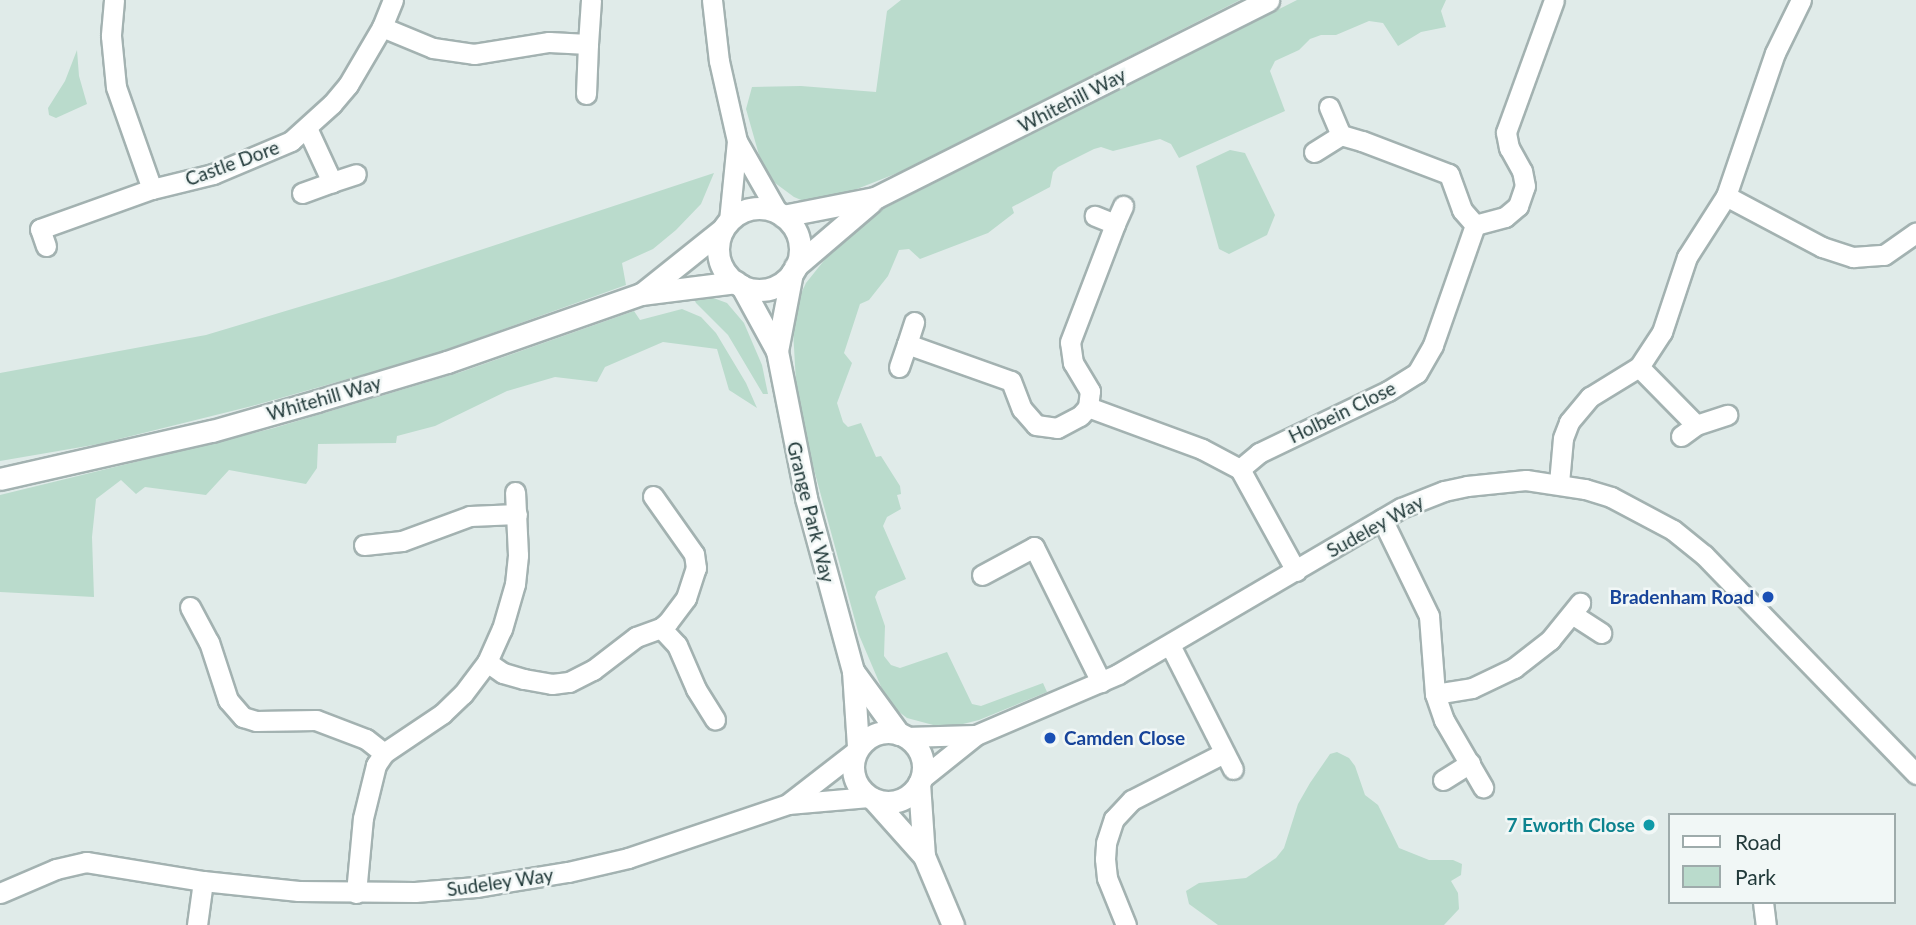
<!DOCTYPE html>
<style>
body{margin:0}
#map{position:relative;width:1916px;height:925px;overflow:hidden;background:#e0ebe9;font-family:Lato,sans-serif}
div>[style]{position:absolute}
.green>*{inset:0;background:#badbcc}
.roads{filter:drop-shadow(2px 0 #a3b2b1) drop-shadow(-2px 0 #a3b2b1) drop-shadow(0 2px #a3b2b1) drop-shadow(0 -2px #a3b2b1)}
.street>*{height:19px;margin:-9.5px;padding:0 9.5px;transform-origin:9.5px;border-radius:9.5px;background:#fff}
.secondary>*{height:21px;margin:-10.5px;padding:0 10.5px;transform-origin:10.5px;border-radius:10.5px;background:#fff}
.secondary>.ring{margin:-10.5px;padding:0;box-sizing:content-box;background:none;border:21px solid #fff;border-radius:50%}
.dots>*{width:19px;height:19px;translate:-50% -50%;box-sizing:border-box;border:4px solid #f1f7f6;border-radius:50%}
span{translate:-50% -50%;white-space:nowrap;text-align:center;line-height:1.15;-webkit-text-stroke:5px #f1f7f6;paint-order:stroke}
.street-label{font-size:19px;color:#223a3a}
.transit-label{font-size:19px;color:#164399;font-weight:700}
.right{translate:-100% -50%;text-align:right}
.left{translate:0 -50%;text-align:left}
.culture-label{font-size:19px;color:#0d838f;font-weight:700}
.legend{position:absolute;left:1668px;top:813px;width:228px;height:91px;box-sizing:border-box;background:#f1f7f6;border:2px solid #9eabab;margin:0;padding:9px 12px;list-style:none;font-size:21px;color:#223a3a}
.legend li{display:flex;align-items:center;gap:14px;height:35px}
.legend b{width:35px;border:2px solid #9eabab}
</style>
<div id="map">
<div class="green">
<i style="clip-path:polygon(901px 0,1240px 0,905px 170px,824px 202px,806px 202px,794px 197px,771px 180px,759px 155px,746px 109px,752px 87px,801px 86px,876px 92px,887px 11px)"></i>
<i style="clip-path:polygon(1297px 0,1446px 0,1441px 11px,1446px 27px,1421px 32px,1398px 46px,1383px 23px,1369px 21px,1336px 35px,1321px 35px,1310px 39px,1299px 50px,1275px 61px,1270px 71px,1285px 111px,1179px 158px,1171px 144px,1160px 139px,1113px 151px,1101px 147px,1094px 149px,1058px 167px,1053px 172px,1050px 187px,1012px 207px,1014px 213px,988px 233px,920px 259px,909px 249px,899px 250px,888px 276px,869px 300px,860px 304px,844px 353px,852px 363px,837px 403px,843px 422px,848px 427px,861px 423px,876px 457px,881px 456px,900px 486px,901px 494px,897px 495px,901px 509px,887px 517px,883px 526px,906px 579px,878px 591px,875px 597px,885px 626px,884px 656px,891px 665px,900px 668px,947px 652px,972px 704px,981px 706px,1043px 683px,1047px 692px,979px 720px,959px 725px,937px 726px,907px 718px,894px 708px,882px 689px,859px 635px,807px 444px,797px 400px,793px 330px,796px 304px,806px 283px,834px 248px,877px 212px)"></i>
<i style="clip-path:polygon(77px 50px,79px 76px,87px 104px,56px 118px,49px 115px,48px 108px,65px 81px)"></i>
<i style="clip-path:polygon(1230px 150px,1245px 153px,1275px 215px,1267px 235px,1229px 254px,1219px 249px,1196px 166px)"></i>
<i style="clip-path:polygon(714px 173px,701px 204px,676px 230px,653px 249px,622px 263px,626px 285px,426px 357px,252px 406px,99px 444px,0 461px,0 373px,206px 335px,392px 279px)"></i>
<i style="clip-path:polygon(708px 296px,727px 303px,744px 323px,762px 365px,768px 394px,763px 394px,728px 335px,696px 303px,694px 299px)"></i>
<i style="clip-path:polygon(682px 309px,701px 317px,716px 333px,746px 383px,757px 408px,729px 390px,717px 349px,663px 342px,605px 367px,597px 382px,555px 377px,507px 391px,435px 426px,397px 436px,396px 443px,318px 444px,317px 468px,306px 484px,229px 470px,206px 495px,145px 487px,136px 494px,121px 480px,96px 499px,92px 537px,94px 597px,0 592px,0 495px,274px 428px,461px 372px,634px 311px,640px 320px)"></i>
<i style="clip-path:polygon(1337px 752px,1349px 758px,1355px 766px,1365px 795px,1378px 805px,1399px 848px,1429px 860px,1453px 860px,1462px 864px,1461px 875px,1451px 881px,1458px 893px,1459px 909px,1444px 925px,1218px 925px,1189px 904px,1186px 891px,1199px 883px,1246px 878px,1276px 858px,1284px 848px,1298px 804px,1310px 783px,1330px 754px)"></i>
</div>
<div class="roads">
<div class="street">
<i style="left:114px;top:0;width:36px;rotate:95deg"></i>
<i style="left:111px;top:36px;width:51px;rotate:84.4deg"></i>
<i style="left:116px;top:87px;width:108px;rotate:70.6deg"></i>
<i style="left:712px;top:0;width:61px;rotate:83.5deg"></i>
<i style="left:719px;top:61px;width:82px;rotate:77.3deg"></i>
<i style="left:737px;top:141px;width:83px;rotate:60.3deg"></i>
<i style="left:382px;top:27px;width:55px;rotate:22.4deg"></i>
<i style="left:433px;top:48px;width:41px;rotate:8.3deg"></i>
<i style="left:474px;top:54px;width:76px;rotate:-9.1deg"></i>
<i style="left:549px;top:42px;width:39px;rotate:3deg"></i>
<i style="left:588px;top:44px;width:44px;rotate:-86.1deg"></i>
<i style="left:586px;top:94px;width:50px;rotate:-87.7deg"></i>
<i style="left:1329px;top:107px;width:30px;rotate:67deg"></i>
<i style="left:307px;top:128px;width:60px;rotate:65.2deg"></i>
<i style="left:332px;top:182px;width:25px;rotate:-18deg"></i>
<i style="left:1314px;top:152px;width:32px;rotate:-32deg"></i>
<i style="left:1341px;top:135px;width:22px;rotate:16deg"></i>
<i style="left:1362px;top:141px;width:93px;rotate:20.8deg"></i>
<i style="left:1449px;top:174px;width:38px;rotate:70deg"></i>
<i style="left:1462px;top:210px;width:20px;rotate:49deg"></i>
<i style="left:1475px;top:225px;width:31px;rotate:-15deg"></i>
<i style="left:1505px;top:217px;width:17px;rotate:-40deg"></i>
<i style="left:1518px;top:206px;width:21px;rotate:-71deg"></i>
<i style="left:1525px;top:186px;width:15px;rotate:-101deg"></i>
<i style="left:1522px;top:171px;width:26px;rotate:-119deg"></i>
<i style="left:1509px;top:148px;width:16px;rotate:-101deg"></i>
<i style="left:1506px;top:132px;width:140px;rotate:-70deg"></i>
<i style="left:302px;top:193px;width:32px;rotate:-20deg"></i>
<i style="left:1726px;top:196px;width:109px;rotate:28deg"></i>
<i style="left:1822px;top:247px;width:33px;rotate:18deg"></i>
<i style="left:1853px;top:257px;width:31px;rotate:-4deg"></i>
<i style="left:1884px;top:255px;width:39px;rotate:-35deg"></i>
<i style="left:729px;top:221px;width:80px;rotate:-84.3deg"></i>
<i style="left:1115px;top:224px;width:20px;rotate:-66deg"></i>
<i style="left:46px;top:246px;width:18px;rotate:-109deg"></i>
<i style="left:40px;top:229px;width:119px;rotate:-19.7deg"></i>
<i style="left:152px;top:189px;width:63px;rotate:-13.8deg"></i>
<i style="left:213px;top:174px;width:85px;rotate:-22.9deg"></i>
<i style="left:291px;top:141px;width:55px;rotate:-42.1deg"></i>
<i style="left:332px;top:104px;width:25px;rotate:-50deg"></i>
<i style="left:348px;top:85px;width:67px;rotate:-59.6deg"></i>
<i style="left:382px;top:27px;width:29px;rotate:-68deg"></i>
<i style="left:907px;top:344px;width:23px;rotate:-72deg"></i>
<i style="left:899px;top:367px;width:24px;rotate:-71deg"></i>
<i style="left:907px;top:344px;width:110px;rotate:19.6deg"></i>
<i style="left:1011px;top:381px;width:30px;rotate:69deg"></i>
<i style="left:1022px;top:409px;width:21px;rotate:49deg"></i>
<i style="left:1036px;top:425px;width:21px;rotate:8deg"></i>
<i style="left:1057px;top:428px;width:26px;rotate:-28deg"></i>
<i style="left:1080px;top:416px;width:12px;rotate:-48deg"></i>
<i style="left:1088px;top:407px;width:16px;rotate:-83deg"></i>
<i style="left:1090px;top:391px;width:33px;rotate:-121deg"></i>
<i style="left:1073px;top:363px;width:21px;rotate:-98deg"></i>
<i style="left:1070px;top:342px;width:126px;rotate:-69.1deg"></i>
<i style="left:1115px;top:224px;width:22px;rotate:-158deg"></i>
<i style="left:1639px;top:367px;width:81px;rotate:45.5deg"></i>
<i style="left:1696px;top:425px;width:33px;rotate:-18deg"></i>
<i style="left:1088px;top:407px;width:121px;rotate:20.2deg"></i>
<i style="left:1202px;top:449px;width:43px;rotate:27.8deg"></i>
<i style="left:1681px;top:436px;width:19px;rotate:-36deg"></i>
<i style="left:1559px;top:483px;width:45px;rotate:-84.9deg"></i>
<i style="left:1563px;top:438px;width:17px;rotate:-69deg"></i>
<i style="left:1569px;top:422px;width:33px;rotate:-50deg"></i>
<i style="left:1590px;top:397px;width:57px;rotate:-31.5deg"></i>
<i style="left:1639px;top:367px;width:42px;rotate:-56.7deg"></i>
<i style="left:1662px;top:332px;width:79px;rotate:-71.6deg"></i>
<i style="left:1687px;top:257px;width:72px;rotate:-57.4deg"></i>
<i style="left:1726px;top:196px;width:151px;rotate:-71.1deg"></i>
<i style="left:1775px;top:53px;width:59px;rotate:-63.9deg"></i>
<i style="left:1382px;top:519px;width:108px;rotate:64.1deg"></i>
<i style="left:1429px;top:616px;width:78px;rotate:85.6deg"></i>
<i style="left:1435px;top:694px;width:37px;rotate:-9deg"></i>
<i style="left:1472px;top:688px;width:47px;rotate:-25.5deg"></i>
<i style="left:1514px;top:668px;width:46px;rotate:-37.9deg"></i>
<i style="left:1550px;top:640px;width:48px;rotate:-51deg"></i>
<i style="left:364px;top:545px;width:38px;rotate:-6deg"></i>
<i style="left:402px;top:541px;width:72px;rotate:-20.2deg"></i>
<i style="left:470px;top:516px;width:47px;rotate:-2.4deg"></i>
<i style="left:1296px;top:571px;width:116px;rotate:-118.8deg"></i>
<i style="left:1240px;top:469px;width:25px;rotate:-40deg"></i>
<i style="left:1259px;top:453px;width:143px;rotate:-25.7deg"></i>
<i style="left:1388px;top:391px;width:34px;rotate:-32deg"></i>
<i style="left:1417px;top:373px;width:32px;rotate:-60deg"></i>
<i style="left:1433px;top:345px;width:127px;rotate:-70.7deg"></i>
<i style="left:982px;top:575px;width:59px;rotate:-28.3deg"></i>
<i style="left:1034px;top:547px;width:151px;rotate:63.6deg"></i>
<i style="left:190px;top:607px;width:40px;rotate:62deg"></i>
<i style="left:209px;top:642px;width:61px;rotate:71.9deg"></i>
<i style="left:228px;top:700px;width:23px;rotate:49deg"></i>
<i style="left:243px;top:717px;width:14px;rotate:17deg"></i>
<i style="left:256px;top:721px;width:60px;rotate:-1deg"></i>
<i style="left:316px;top:720px;width:53px;rotate:20.8deg"></i>
<i style="left:366px;top:739px;width:23px;rotate:38deg"></i>
<i style="left:1572px;top:614px;width:35px;rotate:33deg"></i>
<i style="left:661px;top:628px;width:23px;rotate:47deg"></i>
<i style="left:677px;top:645px;width:48px;rotate:66.6deg"></i>
<i style="left:696px;top:689px;width:36px;rotate:58deg"></i>
<i style="left:1170px;top:645px;width:139px;rotate:63.1deg"></i>
<i style="left:487px;top:662px;width:19px;rotate:35deg"></i>
<i style="left:503px;top:673px;width:22px;rotate:16deg"></i>
<i style="left:524px;top:679px;width:28px;rotate:10deg"></i>
<i style="left:552px;top:684px;width:17px;rotate:-7deg"></i>
<i style="left:569px;top:682px;width:27px;rotate:-27deg"></i>
<i style="left:593px;top:670px;width:54px;rotate:-37.5deg"></i>
<i style="left:636px;top:637px;width:27px;rotate:-20deg"></i>
<i style="left:661px;top:628px;width:9px;rotate:-41deg"></i>
<i style="left:668px;top:622px;width:30px;rotate:-53deg"></i>
<i style="left:686px;top:598px;width:32px;rotate:-72deg"></i>
<i style="left:696px;top:568px;width:14px;rotate:-98deg"></i>
<i style="left:694px;top:554px;width:71px;rotate:-125.3deg"></i>
<i style="left:1435px;top:694px;width:28px;rotate:71deg"></i>
<i style="left:1444px;top:720px;width:78px;rotate:59.8deg"></i>
<i style="left:905px;top:737px;width:70px;rotate:-1.6deg"></i>
<i style="left:921px;top:779px;width:70px;rotate:-38.7deg"></i>
<i style="left:976px;top:735px;width:155px;rotate:-23.2deg"></i>
<i style="left:1118px;top:674px;width:328px;rotate:-30.4deg"></i>
<i style="left:1401px;top:508px;width:46px;rotate:-21.6deg"></i>
<i style="left:1444px;top:491px;width:24px;rotate:-12deg"></i>
<i style="left:1467px;top:486px;width:59px;rotate:-5.8deg"></i>
<i style="left:1526px;top:480px;width:60px;rotate:8.7deg"></i>
<i style="left:1585px;top:489px;width:27px;rotate:17deg"></i>
<i style="left:1611px;top:497px;width:70px;rotate:28deg"></i>
<i style="left:1673px;top:530px;width:40px;rotate:39deg"></i>
<i style="left:1704px;top:555px;width:305px;rotate:45.9deg"></i>
<i style="left:1443px;top:780px;width:32px;rotate:-32deg"></i>
<i style="left:789px;top:803px;width:85px;rotate:-37.8deg"></i>
<i style="left:0;top:893px;width:61px;rotate:-23.2deg"></i>
<i style="left:56px;top:869px;width:31px;rotate:-13deg"></i>
<i style="left:86px;top:862px;width:119px;rotate:9.2deg"></i>
<i style="left:203px;top:881px;width:96px;rotate:6deg"></i>
<i style="left:298px;top:891px;width:117px;rotate:0.5deg"></i>
<i style="left:415px;top:892px;width:61px;rotate:-4.7deg"></i>
<i style="left:476px;top:887px;width:93px;rotate:-9.3deg"></i>
<i style="left:568px;top:872px;width:62px;rotate:-13.1deg"></i>
<i style="left:628px;top:858px;width:169px;rotate:-18.6deg"></i>
<i style="left:788px;top:804px;width:81px;rotate:-4.9deg"></i>
<i style="left:356px;top:893px;width:75px;rotate:-84.7deg"></i>
<i style="left:363px;top:818px;width:55px;rotate:-76.2deg"></i>
<i style="left:376px;top:765px;width:14px;rotate:-56deg"></i>
<i style="left:384px;top:753px;width:70px;rotate:-33.9deg"></i>
<i style="left:442px;top:714px;width:29px;rotate:-44deg"></i>
<i style="left:463px;top:694px;width:40px;rotate:-53deg"></i>
<i style="left:487px;top:662px;width:36px;rotate:-66deg"></i>
<i style="left:502px;top:629px;width:47px;rotate:-73.9deg"></i>
<i style="left:515px;top:584px;width:29px;rotate:-84deg"></i>
<i style="left:518px;top:555px;width:63px;rotate:-92.7deg"></i>
<i style="left:1763px;top:902px;width:23px;rotate:83deg"></i>
<i style="left:197px;top:925px;width:44px;rotate:-82.2deg"></i>
<i style="left:1126px;top:925px;width:51px;rotate:-112deg"></i>
<i style="left:1107px;top:878px;width:19px;rotate:-96deg"></i>
<i style="left:1105px;top:859px;width:16px;rotate:-86deg"></i>
<i style="left:1106px;top:843px;width:25px;rotate:-72deg"></i>
<i style="left:1114px;top:819px;width:26px;rotate:-47deg"></i>
<i style="left:1132px;top:800px;width:103px;rotate:-27.1deg"></i>
</div>
<div class="secondary">
<i class="ring" style="left:718px;top:208px;width:61px;height:61px"></i>
<i style="left:783px;top:216px;width:94px;rotate:-11.1deg"></i>
<i style="left:875px;top:198px;width:440px;rotate:-26.7deg"></i>
<i style="left:795px;top:267px;width:100px;rotate:-40.5deg"></i>
<i style="left:741px;top:285px;width:75px;rotate:61.4deg"></i>
<i style="left:777px;top:351px;width:150px;rotate:78.8deg"></i>
<i style="left:806px;top:498px;width:179px;rotate:74.8deg"></i>
<i style="left:853px;top:671px;width:76px;rotate:86.2deg"></i>
<i style="left:643px;top:293px;width:102px;rotate:-38.7deg"></i>
<i style="left:777px;top:351px;width:80px;rotate:-79.2deg"></i>
<i style="left:0;top:479px;width:217px;rotate:-12.8deg"></i>
<i style="left:212px;top:431px;width:109px;rotate:-15.9deg"></i>
<i style="left:317px;top:401px;width:136px;rotate:-16.7deg"></i>
<i style="left:447px;top:362px;width:206px;rotate:-19.3deg"></i>
<i style="left:641px;top:294px;width:96px;rotate:-7.2deg"></i>
<i style="left:853px;top:671px;width:78px;rotate:53.9deg"></i>
<i class="ring" style="left:853px;top:732px;width:49px;height:49px"></i>
<i style="left:919px;top:783px;width:73px;rotate:86.1deg"></i>
<i style="left:873px;top:799px;width:76px;rotate:48.2deg"></i>
<i style="left:924px;top:856px;width:75px;rotate:67.2deg"></i>
</div>
</div>
<div class="dots">
<i style="left:1768px;top:597px;background:#1a4fb4"></i>
<i style="left:1050px;top:738px;background:#1a4fb4"></i>
<i style="left:1649px;top:825px;background:#0f9aa8"></i>
</div>
<div class="street-label">
<span style="left:1072px;top:100px;rotate:-27deg">Whitehill Way</span>
<span style="left:232px;top:163px;rotate:-20deg">Castle Dore</span>
<span style="left:324px;top:398px;rotate:-16deg">Whitehill Way</span>
<span style="left:1342px;top:412px;rotate:-26deg">Holbein Close</span>
<span style="left:811px;top:512px;rotate:76deg">Grange Park Way</span>
<span style="left:1375px;top:526px;rotate:-29deg">Sudeley Way</span>
<span style="left:500px;top:882px;rotate:-8deg">Sudeley Way</span>
</div>
<div class="transit-label">
<span class="right" style="left:1754px;top:597px">Bradenham Road</span>
<span class="left" style="left:1064px;top:738px">Camden Close</span>
</div>
<div class="culture-label">
<span class="right" style="left:1635px;top:825px">7 Eworth Close</span>
</div>
<ul class="legend">
<li><b style="height:9px;background:#fff"></b>Road</li>
<li><b style="height:19px;background:#badbcc"></b>Park</li>
</ul>
</div>
